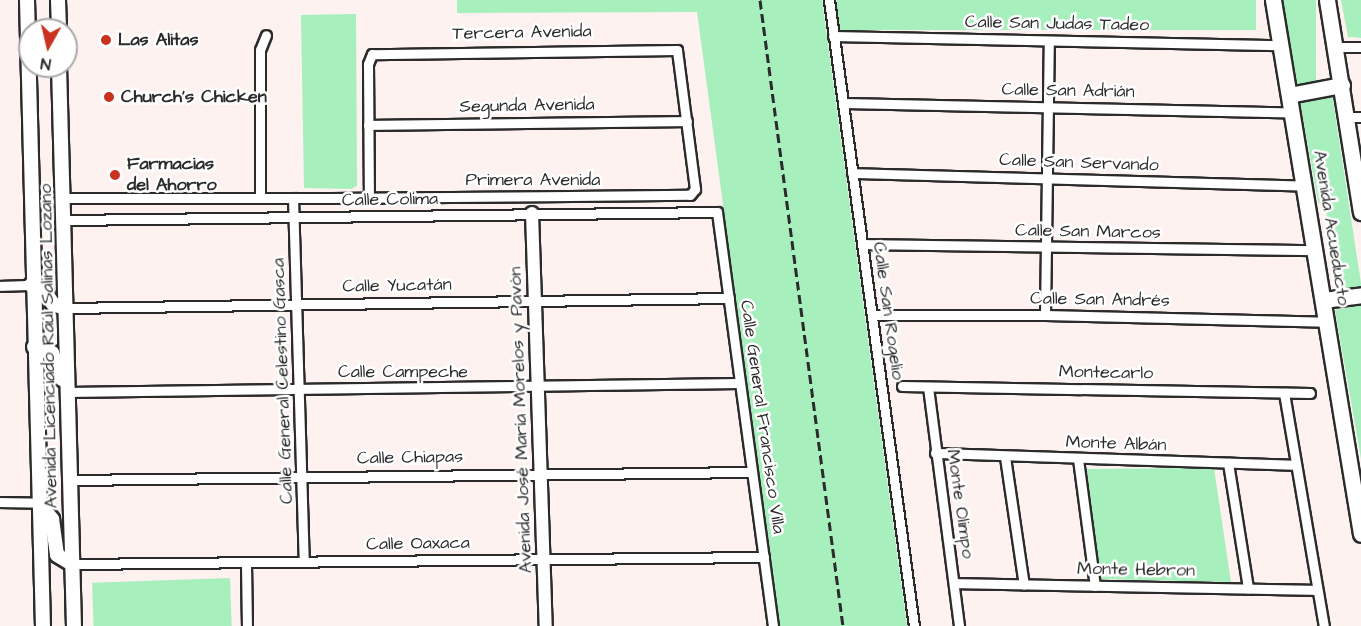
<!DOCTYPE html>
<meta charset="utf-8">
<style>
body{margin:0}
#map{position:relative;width:1361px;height:626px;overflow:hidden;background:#fdf2ef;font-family:"Architects Daughter",sans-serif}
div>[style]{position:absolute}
.green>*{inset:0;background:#a7efbd;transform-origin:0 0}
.roads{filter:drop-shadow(2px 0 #2b2b2b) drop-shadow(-2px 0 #2b2b2b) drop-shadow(0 2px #2b2b2b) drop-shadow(0 -2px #2b2b2b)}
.minor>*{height:9px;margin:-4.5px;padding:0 4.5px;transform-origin:4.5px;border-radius:4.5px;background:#fff}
.tertiary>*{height:12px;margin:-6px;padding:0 6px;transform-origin:6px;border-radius:6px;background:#fff}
.secondary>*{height:14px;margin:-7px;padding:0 7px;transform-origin:7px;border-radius:7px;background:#fff}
.primary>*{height:15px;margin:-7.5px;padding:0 7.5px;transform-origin:7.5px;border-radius:7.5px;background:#fff}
.rail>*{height:3px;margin-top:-1.5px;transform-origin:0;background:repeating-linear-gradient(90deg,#2b2b2b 0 9px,transparent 0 13.5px)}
.dots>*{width:16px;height:16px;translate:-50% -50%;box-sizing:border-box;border:3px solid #fff;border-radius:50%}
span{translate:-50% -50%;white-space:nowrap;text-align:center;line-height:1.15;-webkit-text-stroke:5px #fff;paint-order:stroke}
.street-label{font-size:18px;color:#2b2b2b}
.poi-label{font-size:18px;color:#2b2b2b;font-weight:700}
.left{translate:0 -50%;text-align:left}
.north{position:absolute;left:18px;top:18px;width:60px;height:60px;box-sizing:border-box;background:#fff;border:2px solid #aaa;border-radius:50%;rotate:188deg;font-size:16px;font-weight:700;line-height:24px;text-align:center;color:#2b2b2b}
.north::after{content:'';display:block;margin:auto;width:21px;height:27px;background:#c8321e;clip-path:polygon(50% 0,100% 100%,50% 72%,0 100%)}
</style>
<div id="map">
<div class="green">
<i style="clip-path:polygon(457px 0,822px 0,907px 626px,780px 626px,697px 12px,457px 13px)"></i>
<i style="left:837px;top:0;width:419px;height:30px"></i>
<i style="left:1282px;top:0;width:34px;height:87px"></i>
<i style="clip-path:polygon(1341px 0,1361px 0,1361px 38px,1348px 37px)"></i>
<i style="clip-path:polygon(356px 14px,357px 186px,351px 189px,304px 188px,301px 15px)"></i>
<i style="clip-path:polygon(1332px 94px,1361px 283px,1361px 289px,1339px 291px,1326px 210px,1318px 202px,1300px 101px)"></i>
<i style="clip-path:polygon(1361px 305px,1361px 459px,1335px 310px)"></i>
<i style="clip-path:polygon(1214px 468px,1231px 582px,1099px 579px,1081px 469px)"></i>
<i style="left:230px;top:578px;width:48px;height:138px;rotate:88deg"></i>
</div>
<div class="roads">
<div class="minor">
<i style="left:829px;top:0;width:632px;rotate:82.27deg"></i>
<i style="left:833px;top:36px;width:447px;rotate:1.2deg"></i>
<i style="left:1335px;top:47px;width:26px"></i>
<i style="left:844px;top:103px;width:448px;rotate:1.2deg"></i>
<i style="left:1348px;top:117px;width:13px"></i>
<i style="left:368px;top:125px;width:319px;rotate:-0.7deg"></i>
<i style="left:852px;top:173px;width:452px;rotate:1.6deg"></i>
<i style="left:64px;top:198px;width:267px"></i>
<i style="left:331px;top:198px;width:359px;rotate:-0.5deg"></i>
<i style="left:690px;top:195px;width:8px;rotate:-50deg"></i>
<i style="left:695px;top:189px;width:140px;rotate:-97.4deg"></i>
<i style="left:677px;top:50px;width:305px;rotate:179.2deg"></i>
<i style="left:372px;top:54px;width:11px;rotate:112deg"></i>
<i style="left:368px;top:64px;width:134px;rotate:89.6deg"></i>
<i style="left:260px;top:198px;width:148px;rotate:-90deg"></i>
<i style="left:260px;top:50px;width:16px;rotate:-68deg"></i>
<i style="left:293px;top:198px;width:364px;rotate:88.3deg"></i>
<i style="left:65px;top:220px;width:652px;rotate:-0.7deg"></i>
<i style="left:717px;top:212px;width:418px;rotate:82.3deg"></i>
<i style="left:862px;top:244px;width:452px;rotate:0.8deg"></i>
<i style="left:0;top:286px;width:31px;rotate:-2deg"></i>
<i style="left:65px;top:308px;width:664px;rotate:-0.86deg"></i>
<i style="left:873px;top:315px;width:172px"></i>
<i style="left:1045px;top:315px;width:281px;rotate:1.4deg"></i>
<i style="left:1045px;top:315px;width:274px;rotate:-89.2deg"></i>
<i style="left:902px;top:386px;width:408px;rotate:1deg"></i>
<i style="left:928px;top:387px;width:241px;rotate:82.6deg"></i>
<i style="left:66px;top:392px;width:674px;rotate:-0.77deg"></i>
<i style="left:1284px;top:393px;width:236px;rotate:80.3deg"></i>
<i style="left:935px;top:453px;width:361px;rotate:1.9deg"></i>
<i style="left:1005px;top:457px;width:129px;rotate:81.6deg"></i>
<i style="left:1078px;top:459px;width:128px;rotate:82.4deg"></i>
<i style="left:1228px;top:463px;width:127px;rotate:80.9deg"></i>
<i style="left:69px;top:480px;width:683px;rotate:-0.67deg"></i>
<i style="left:0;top:502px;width:39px;rotate:1deg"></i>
<i style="left:72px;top:564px;width:692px;rotate:-0.58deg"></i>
<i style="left:246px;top:564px;width:62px;rotate:89.1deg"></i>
<i style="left:954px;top:583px;width:363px;rotate:1.1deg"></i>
</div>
<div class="tertiary">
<i style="left:532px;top:213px;width:413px;rotate:88.1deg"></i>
</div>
<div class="secondary">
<i style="left:27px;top:0;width:626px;rotate:88.54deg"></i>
<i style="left:58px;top:0;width:30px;rotate:88deg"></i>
<i style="left:59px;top:66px;width:560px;rotate:88.47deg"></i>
<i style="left:31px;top:285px;width:11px;rotate:10deg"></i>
<i style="left:42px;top:287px;width:20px;rotate:57deg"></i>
<i style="left:53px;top:304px;width:13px;rotate:18deg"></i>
<i style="left:34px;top:347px;width:19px;rotate:18deg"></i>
<i style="left:52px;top:353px;width:28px;rotate:69deg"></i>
<i style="left:39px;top:503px;width:21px;rotate:51deg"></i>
<i style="left:52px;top:519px;width:36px;rotate:82deg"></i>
<i style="left:57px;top:555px;width:17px;rotate:31deg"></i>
</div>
<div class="primary">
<i style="left:1273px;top:0;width:541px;rotate:80.64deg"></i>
<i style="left:1327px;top:0;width:215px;rotate:80.9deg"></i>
<i style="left:1289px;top:95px;width:54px;rotate:-10.7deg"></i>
<i style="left:1323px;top:300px;width:38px;rotate:-7deg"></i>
</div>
</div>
<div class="rail">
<i style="left:760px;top:0;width:631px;rotate:82.45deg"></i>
</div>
<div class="dots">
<i style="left:106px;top:40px;background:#c8321e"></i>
<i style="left:109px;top:97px;background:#c8321e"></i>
<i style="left:115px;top:175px;background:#c8321e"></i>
</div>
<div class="street-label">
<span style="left:1057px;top:24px;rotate:1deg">Calle San Judas Tadeo</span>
<span style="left:522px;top:33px;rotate:-1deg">Tercera Avenida</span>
<span style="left:1068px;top:91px;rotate:1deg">Calle San Adrián</span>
<span style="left:527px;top:106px;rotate:-1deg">Segunda Avenida</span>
<span style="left:1079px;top:163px;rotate:2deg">Calle San Servando</span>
<span style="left:533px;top:180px">Primera Avenida</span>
<span style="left:390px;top:200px;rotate:-1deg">Calle Colima</span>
<span style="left:1331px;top:228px;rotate:81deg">Avenida Acueducto</span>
<span style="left:1088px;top:232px;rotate:1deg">Calle San Marcos</span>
<span style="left:397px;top:286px;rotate:-1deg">Calle Yucatán</span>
<span style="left:1100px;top:300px;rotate:1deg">Calle San Andrés</span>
<span style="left:888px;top:311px;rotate:82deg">Calle San Rogelio</span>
<span style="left:49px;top:346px;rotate:-91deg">Avenida Licenciado Raúl Salinas Lozano</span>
<span style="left:403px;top:372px">Calle Campeche</span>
<span style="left:1106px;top:373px;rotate:1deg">Montecarlo</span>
<span style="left:283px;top:381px;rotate:-92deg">Calle General Celestino Gasca</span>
<span style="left:762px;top:417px;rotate:82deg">Calle General Francisco Villa</span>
<span style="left:521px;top:420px;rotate:-92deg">Avenida José María Morelos y Pavón</span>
<span style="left:1116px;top:444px;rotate:2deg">Monte Albán</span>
<span style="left:410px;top:458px;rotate:-1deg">Calle Chiapas</span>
<span style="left:960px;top:504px;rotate:82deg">Monte Olimpo</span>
<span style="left:418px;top:544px;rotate:-1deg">Calle Oaxaca</span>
<span style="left:1136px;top:570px;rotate:1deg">Monte Hebron</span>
</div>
<div class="poi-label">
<span class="left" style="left:118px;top:40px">Las Alitas</span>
<span class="left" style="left:121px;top:97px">Church's Chicken</span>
<span class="left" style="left:127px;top:175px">Farmacias<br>del Ahorro</span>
</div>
<div class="north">N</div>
</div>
